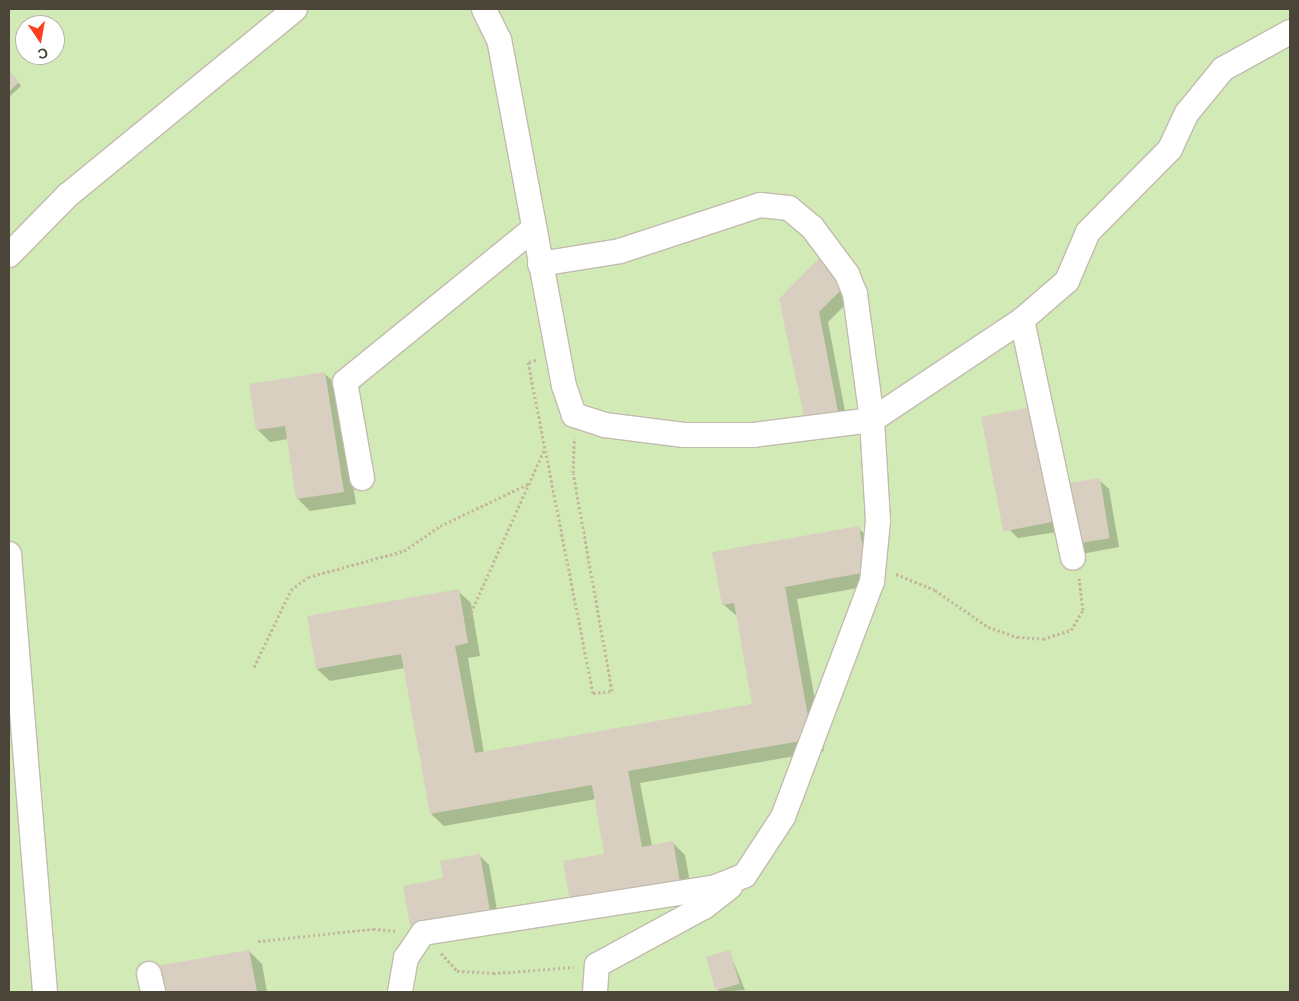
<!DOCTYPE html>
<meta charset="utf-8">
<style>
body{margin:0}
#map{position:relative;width:1299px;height:1001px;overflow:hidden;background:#f6f3ec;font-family:Barlow,sans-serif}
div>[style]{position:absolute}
.green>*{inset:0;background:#d2eab5}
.shadow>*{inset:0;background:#0003}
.building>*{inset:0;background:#d8cfc1;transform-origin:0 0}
.path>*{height:3px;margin-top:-1.5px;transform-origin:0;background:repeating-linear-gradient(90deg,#c4b79f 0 2.5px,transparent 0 5px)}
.roads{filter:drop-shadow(1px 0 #c2bbae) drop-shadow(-1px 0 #c2bbae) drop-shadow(0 1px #c2bbae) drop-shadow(0 -1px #c2bbae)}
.minor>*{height:24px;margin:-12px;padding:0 12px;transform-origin:12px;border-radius:12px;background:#fff}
span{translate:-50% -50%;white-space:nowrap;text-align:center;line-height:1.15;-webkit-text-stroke:4.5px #fff;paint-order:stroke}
.frame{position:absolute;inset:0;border:10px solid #4b4439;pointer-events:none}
.north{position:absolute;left:15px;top:15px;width:50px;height:50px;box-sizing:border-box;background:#fff;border:1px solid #b7b4b0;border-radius:50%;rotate:168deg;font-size:14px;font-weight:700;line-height:20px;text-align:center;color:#4b4439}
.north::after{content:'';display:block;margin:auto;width:18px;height:22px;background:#fc3f1d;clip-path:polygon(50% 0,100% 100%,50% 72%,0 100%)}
</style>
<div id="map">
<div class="green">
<i style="clip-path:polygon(evenodd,9px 9px,1290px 9px,1290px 992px,9px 992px,9px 9px,25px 25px,55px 25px,55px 55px,25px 55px,25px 25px)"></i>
</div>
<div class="shadow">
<i style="clip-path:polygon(9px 71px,21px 86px,9px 97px)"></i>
<i style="clip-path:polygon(824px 254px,855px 295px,828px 322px,848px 427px,806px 420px)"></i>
<i style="clip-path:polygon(325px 374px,338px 386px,356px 504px,310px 511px,297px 498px,288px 439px,270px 442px,257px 429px)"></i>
<i style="clip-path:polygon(984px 420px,1068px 528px,1099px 480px,1109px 489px,1119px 547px,1082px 554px,1070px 530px,1018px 538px,1008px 528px)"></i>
<i style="clip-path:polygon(858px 528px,871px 540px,879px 584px,797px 599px,824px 751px,640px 783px,652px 846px,672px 842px,685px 855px,693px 900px,596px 799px,444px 826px,431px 814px,405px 668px,330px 681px,317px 669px,458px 591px,471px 603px,480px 656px,468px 658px,484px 753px,754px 705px,738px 617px,723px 604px)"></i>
<i style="clip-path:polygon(479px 855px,489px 865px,499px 921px,421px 935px,411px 925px,445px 879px)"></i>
<i style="clip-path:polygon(249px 951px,262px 964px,267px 992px,162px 992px)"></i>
<i style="clip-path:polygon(729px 951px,745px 990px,720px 992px,718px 990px)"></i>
</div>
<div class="building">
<i style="clip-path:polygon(9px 70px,19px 82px,9px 92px)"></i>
<i style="clip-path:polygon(824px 253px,846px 285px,819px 312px,839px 417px,805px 421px,779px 299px)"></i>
<i style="clip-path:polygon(325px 372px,344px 492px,296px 499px,285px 426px,256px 430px,249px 384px)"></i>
<i style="left:1036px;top:406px;width:117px;height:56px;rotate:79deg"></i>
<i style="left:1100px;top:478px;width:61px;height:40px;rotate:81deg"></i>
<i style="clip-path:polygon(859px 526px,867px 572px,785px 587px,812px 739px,628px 771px,642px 847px,673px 841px,681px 888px,571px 907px,563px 861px,604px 854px,592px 785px,430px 814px,401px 654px,316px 669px,307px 616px,459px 589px,468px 643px,455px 646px,475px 753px,752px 704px,734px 603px,722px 605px,712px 552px)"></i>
<i style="clip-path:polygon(480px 854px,490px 911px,410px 926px,403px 886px,443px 878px,440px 861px)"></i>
<i style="clip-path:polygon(249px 950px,257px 992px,160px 992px,156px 966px)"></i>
<i style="left:730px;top:950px;width:35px;height:25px;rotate:74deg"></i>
</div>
<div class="path">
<i style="left:536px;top:360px;width:8px;rotate:166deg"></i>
<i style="left:528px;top:362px;width:337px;rotate:78.9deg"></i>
<i style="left:593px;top:693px;width:19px;rotate:-6deg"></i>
<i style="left:612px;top:691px;width:221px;rotate:-100.1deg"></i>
<i style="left:573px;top:473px;width:35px;rotate:-88deg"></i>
<i style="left:896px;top:574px;width:42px;rotate:22.3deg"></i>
<i style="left:935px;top:590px;width:65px;rotate:34.9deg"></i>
<i style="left:988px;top:627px;width:31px;rotate:19deg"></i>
<i style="left:1017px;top:637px;width:26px;rotate:4deg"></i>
<i style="left:1043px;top:639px;width:29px;rotate:-18deg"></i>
<i style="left:1071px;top:630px;width:23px;rotate:-59deg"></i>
<i style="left:1083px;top:610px;width:32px;rotate:-97deg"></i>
<i style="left:469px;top:617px;width:185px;rotate:-65.8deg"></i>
<i style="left:254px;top:667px;width:85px;rotate:-64.3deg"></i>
<i style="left:291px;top:590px;width:21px;rotate:-37deg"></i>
<i style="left:308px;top:577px;width:99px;rotate:-15.2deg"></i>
<i style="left:404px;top:551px;width:44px;rotate:-34.8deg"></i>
<i style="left:440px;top:526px;width:98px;rotate:-25.5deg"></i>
<i style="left:258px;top:941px;width:116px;rotate:-6deg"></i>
<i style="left:373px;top:929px;width:24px;rotate:5deg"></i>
<i style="left:441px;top:953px;width:24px;rotate:48deg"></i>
<i style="left:457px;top:971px;width:36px;rotate:3deg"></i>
<i style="left:493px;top:973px;width:81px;rotate:-4.2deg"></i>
</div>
<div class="roads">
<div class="minor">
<i style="left:9px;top:255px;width:84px;rotate:-45.5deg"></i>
<i style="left:68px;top:195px;width:293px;rotate:-39.3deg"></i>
<i style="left:540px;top:264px;width:81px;rotate:-9.2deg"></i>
<i style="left:620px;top:251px;width:147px;rotate:-18.2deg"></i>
<i style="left:760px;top:205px;width:29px;rotate:6deg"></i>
<i style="left:789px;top:208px;width:30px;rotate:40deg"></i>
<i style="left:812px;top:227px;width:59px;rotate:53.3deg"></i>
<i style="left:847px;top:274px;width:22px;rotate:68deg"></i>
<i style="left:855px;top:294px;width:127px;rotate:82.3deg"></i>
<i style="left:1022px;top:320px;width:243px;rotate:77.9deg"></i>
<i style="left:872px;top:420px;width:180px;rotate:-33.7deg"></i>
<i style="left:1022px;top:320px;width:60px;rotate:-40.9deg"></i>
<i style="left:1067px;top:281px;width:53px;rotate:-66.8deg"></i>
<i style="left:1088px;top:232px;width:117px;rotate:-45.3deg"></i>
<i style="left:1170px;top:149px;width:40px;rotate:-65deg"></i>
<i style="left:1187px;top:113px;width:57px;rotate:-50.7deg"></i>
<i style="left:1223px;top:69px;width:77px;rotate:-28.9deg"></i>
<i style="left:362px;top:478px;width:97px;rotate:-100deg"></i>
<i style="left:345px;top:382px;width:242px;rotate:-39.1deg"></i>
<i style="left:9px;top:554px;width:439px;rotate:85.3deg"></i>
<i style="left:149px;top:974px;width:18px;rotate:77deg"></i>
<i style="left:400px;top:992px;width:35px;rotate:-80deg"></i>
<i style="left:406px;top:958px;width:30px;rotate:-56deg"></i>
<i style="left:423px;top:933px;width:297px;rotate:-8.9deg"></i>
<i style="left:716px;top:887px;width:31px;rotate:-22deg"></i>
<i style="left:745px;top:875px;width:69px;rotate:-56.8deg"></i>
<i style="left:783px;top:817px;width:251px;rotate:-69.3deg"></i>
<i style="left:872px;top:582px;width:61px;rotate:-84.4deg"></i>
<i style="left:878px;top:521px;width:101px;rotate:-93.4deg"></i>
<i style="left:872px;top:420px;width:119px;rotate:172.8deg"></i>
<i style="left:754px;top:435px;width:70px;rotate:180deg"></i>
<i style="left:684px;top:435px;width:80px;rotate:-172.8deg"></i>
<i style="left:605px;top:425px;width:33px;rotate:-162deg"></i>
<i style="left:574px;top:415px;width:31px;rotate:-109deg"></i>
<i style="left:564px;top:386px;width:352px;rotate:-100.6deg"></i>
<i style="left:499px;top:40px;width:34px;rotate:-116deg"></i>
<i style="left:595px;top:992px;width:27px;rotate:-86deg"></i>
<i style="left:597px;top:965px;width:122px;rotate:-28.5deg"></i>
<i style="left:704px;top:907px;width:33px;rotate:-38deg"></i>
</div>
</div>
<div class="frame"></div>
<div class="north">С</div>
</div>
